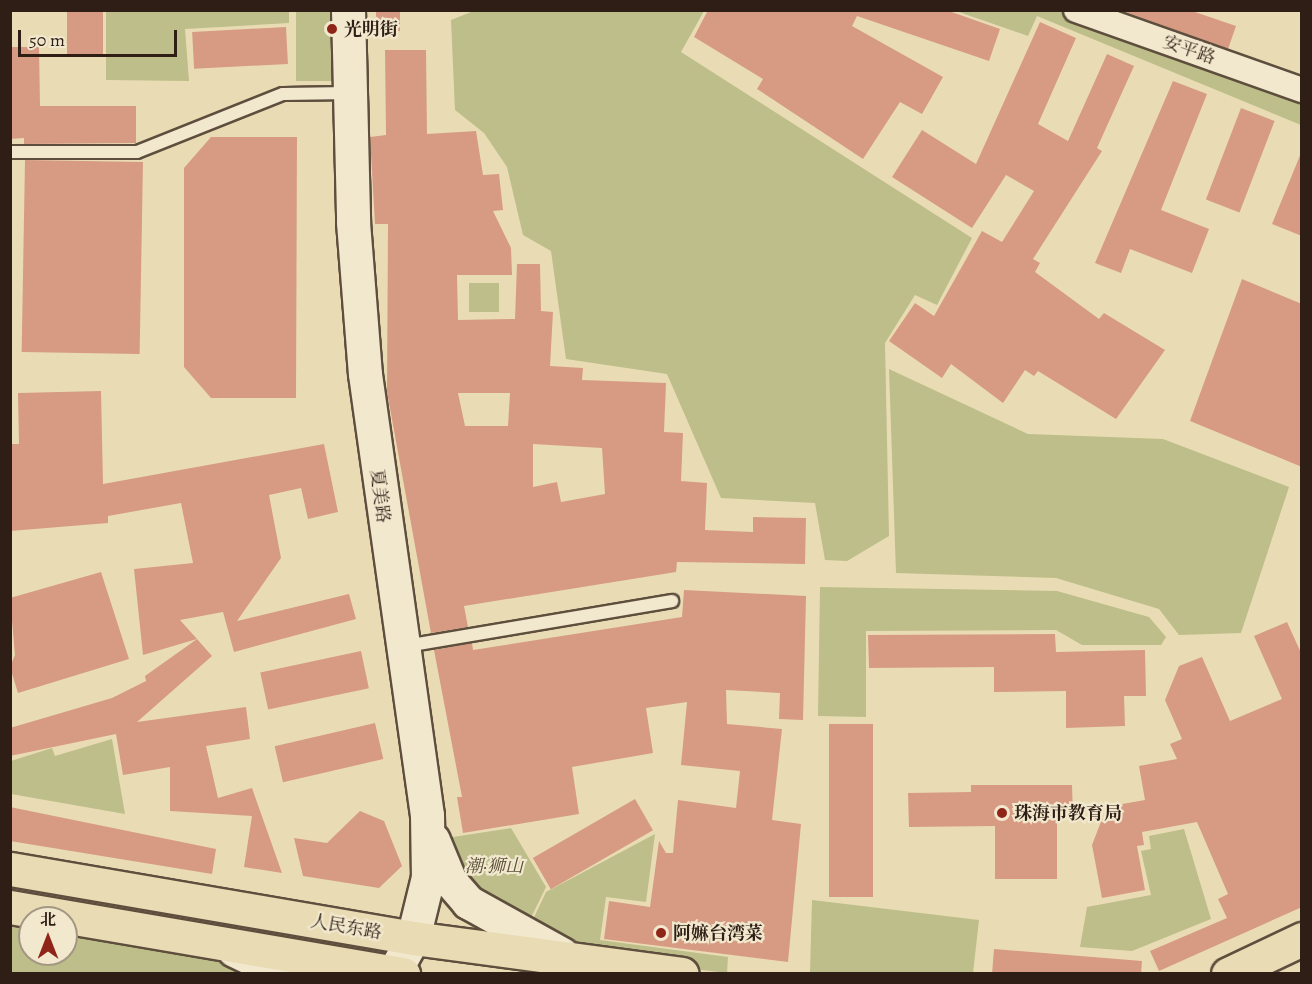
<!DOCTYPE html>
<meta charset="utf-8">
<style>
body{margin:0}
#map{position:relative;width:1312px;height:984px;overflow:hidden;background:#e9dcb4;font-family:Alegreya,"Noto Serif SC",serif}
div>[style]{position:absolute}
.green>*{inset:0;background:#bdbe89;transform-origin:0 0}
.building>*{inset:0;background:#d79b83;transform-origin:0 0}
.roads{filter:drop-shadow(2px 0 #5e4e3d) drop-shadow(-2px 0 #5e4e3d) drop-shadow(0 2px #5e4e3d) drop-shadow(0 -2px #5e4e3d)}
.lane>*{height:12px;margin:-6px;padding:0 6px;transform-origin:6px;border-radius:6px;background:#f1e8ce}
.street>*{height:24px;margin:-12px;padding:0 12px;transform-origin:12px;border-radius:12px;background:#f1e8ce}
.secondary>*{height:33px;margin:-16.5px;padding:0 16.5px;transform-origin:16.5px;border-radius:16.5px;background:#f1e8ce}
.primary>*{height:33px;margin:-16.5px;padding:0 16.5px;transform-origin:16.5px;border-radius:16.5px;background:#e9dcb4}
.dots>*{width:16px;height:16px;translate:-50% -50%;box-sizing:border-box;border:3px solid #f1e8ce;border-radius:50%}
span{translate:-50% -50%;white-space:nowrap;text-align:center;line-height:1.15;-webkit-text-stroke:4.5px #f1e8ce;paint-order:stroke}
.poi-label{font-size:18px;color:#2f1e15;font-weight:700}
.left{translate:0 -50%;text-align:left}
.street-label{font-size:18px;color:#2f1e15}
.park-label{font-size:18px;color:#5a4e38;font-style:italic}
.frame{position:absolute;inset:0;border:12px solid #2f1e15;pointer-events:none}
.north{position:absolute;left:18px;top:906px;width:60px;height:60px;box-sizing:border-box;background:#f1e8ce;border:2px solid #a39784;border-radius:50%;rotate:0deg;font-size:16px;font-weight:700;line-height:24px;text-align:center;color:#2f1e15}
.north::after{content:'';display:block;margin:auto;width:21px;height:27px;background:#8f2418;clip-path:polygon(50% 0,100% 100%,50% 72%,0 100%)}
.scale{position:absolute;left:18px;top:30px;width:159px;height:27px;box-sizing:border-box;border:3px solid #2f1e15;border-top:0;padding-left:8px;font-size:18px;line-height:21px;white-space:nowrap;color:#2f1e15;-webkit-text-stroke:4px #f1e8ce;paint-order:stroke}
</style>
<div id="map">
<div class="green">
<i style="clip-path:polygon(476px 10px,704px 11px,681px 52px,972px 238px,937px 305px,915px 295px,885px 343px,889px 536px,847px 561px,825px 560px,815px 503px,721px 498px,667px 374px,566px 359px,551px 251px,523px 235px,507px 167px,484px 133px,455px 110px,451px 20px)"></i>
<i style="clip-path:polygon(106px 11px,289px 11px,289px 23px,185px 29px,189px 81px,106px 80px)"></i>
<i style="left:296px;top:11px;width:47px;height:70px"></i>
<i style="clip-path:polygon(956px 11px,1064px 11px,1301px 94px,1301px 125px,1037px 16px,1028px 36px)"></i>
<i style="left:469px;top:283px;width:30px;height:29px"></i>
<i style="clip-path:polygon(889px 369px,1028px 434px,1163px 439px,1289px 487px,1241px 633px,1179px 635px,1159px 609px,1056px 578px,896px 573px)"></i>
<i style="clip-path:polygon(820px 587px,1057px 591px,1149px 617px,1166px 637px,1161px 645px,1082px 645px,1056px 630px,866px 631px,866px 717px,818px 716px)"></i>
<i style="clip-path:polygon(112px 739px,125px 814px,11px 794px,11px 761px,52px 748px,55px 756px)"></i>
<i style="clip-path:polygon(511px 828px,546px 887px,524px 932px,472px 894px,440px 839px)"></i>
<i style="clip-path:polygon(1184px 829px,1211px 919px,1132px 951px,1080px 947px,1087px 907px,1151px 895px,1141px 851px,1151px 849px,1149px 836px)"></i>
<i style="clip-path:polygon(655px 834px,646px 902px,606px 897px,600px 940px,728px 957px,727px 973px,580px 955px,528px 930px,546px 892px)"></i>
<i style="clip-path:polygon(812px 900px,979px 920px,973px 973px,810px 973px)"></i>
<i style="clip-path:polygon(10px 918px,30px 921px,30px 954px,66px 954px,66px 927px,185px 946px,250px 973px,11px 973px)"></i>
</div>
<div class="building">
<i style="left:67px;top:10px;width:36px;height:46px"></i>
<i style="clip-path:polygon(708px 10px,946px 10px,1000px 29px,989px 61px,857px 16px,852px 26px,943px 77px,922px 114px,900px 102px,863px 159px,757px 89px,763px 79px,694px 37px)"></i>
<i style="clip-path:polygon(1120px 10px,1189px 10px,1236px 26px,1228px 49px)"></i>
<i style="left:376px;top:11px;width:24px;height:20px"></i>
<i style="clip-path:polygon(1040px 22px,1076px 38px,1038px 124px,1068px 141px,1107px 54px,1134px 66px,1097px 148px,1102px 151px,1033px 259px,1040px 263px,1035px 272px,1099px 319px,1104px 313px,1165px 350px,1116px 419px,1038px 371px,1034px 376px,1025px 370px,1003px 403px,951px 364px,942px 378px,889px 341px,915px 303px,934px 316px,982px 231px,1002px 242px,1034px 191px,1006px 175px,972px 228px,892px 177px,922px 130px,976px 164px)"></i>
<i style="left:286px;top:27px;width:37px;height:94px;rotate:87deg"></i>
<i style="clip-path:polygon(10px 47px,39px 47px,40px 106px,136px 106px,136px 143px,24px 144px,24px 138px,10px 139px)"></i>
<i style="clip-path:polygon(evenodd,385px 50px,426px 50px,427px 134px,476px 131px,483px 175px,499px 174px,503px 210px,493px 211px,511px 248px,512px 275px,457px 275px,458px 320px,515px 319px,517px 264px,540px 264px,541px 311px,553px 312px,550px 366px,583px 368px,582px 380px,666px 383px,664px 432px,683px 433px,681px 481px,707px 483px,705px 530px,753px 532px,753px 517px,806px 518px,805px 564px,677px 562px,676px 572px,464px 606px,468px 627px,431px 633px,387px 392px,388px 224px,375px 224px,370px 137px,386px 135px,385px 50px,458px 393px,510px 393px,508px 426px,465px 426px,458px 393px,385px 50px,533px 444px,602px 448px,605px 494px,561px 502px,557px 482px,533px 487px,533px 444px)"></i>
<i style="clip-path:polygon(1173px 81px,1207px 94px,1161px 210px,1209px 229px,1192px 273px,1130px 249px,1121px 273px,1095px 263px)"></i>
<i style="left:1241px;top:108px;width:36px;height:98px;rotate:21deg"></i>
<i style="clip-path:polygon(211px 137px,297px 137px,296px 398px,211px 398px,184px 367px,184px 168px)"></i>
<i style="clip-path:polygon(1301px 153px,1302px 153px,1302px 236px,1272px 224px)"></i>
<i style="left:25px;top:160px;width:118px;height:192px;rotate:1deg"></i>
<i style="clip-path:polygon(1242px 279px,1302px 304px,1302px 467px,1190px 421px)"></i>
<i style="clip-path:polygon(101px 391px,103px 484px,324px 444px,338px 512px,308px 519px,301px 488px,269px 495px,281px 558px,237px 621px,349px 594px,356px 619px,234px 652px,223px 612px,180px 620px,197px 639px,143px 655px,134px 569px,193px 563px,181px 503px,108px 516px,108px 523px,10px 531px,10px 444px,19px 444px,18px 393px)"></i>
<i style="clip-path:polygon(101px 572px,129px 659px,18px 693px,10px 667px,15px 655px,10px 598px)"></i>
<i style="clip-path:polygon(684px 590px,806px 596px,803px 720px,779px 719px,780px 693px,726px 690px,727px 724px,782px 729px,772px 820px,801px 824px,788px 962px,604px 939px,609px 901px,650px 907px,659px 841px,666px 853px,673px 853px,678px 800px,736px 808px,740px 771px,681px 765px,687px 702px,646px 708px,653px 753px,572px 767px,579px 814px,463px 833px,457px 797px,462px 797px,434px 650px,472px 643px,473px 650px,682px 617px)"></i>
<i style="clip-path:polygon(1287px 622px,1302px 655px,1302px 907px,1159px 971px,1150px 951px,1227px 918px,1218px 899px,1228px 894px,1197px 822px,1142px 832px,1144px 845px,1137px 846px,1145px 890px,1102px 898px,1092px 845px,1102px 819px,1113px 817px,1111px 806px,1145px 800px,1139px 766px,1177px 759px,1170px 744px,1182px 739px,1165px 700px,1179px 666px,1202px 657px,1230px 721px,1282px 699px,1254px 636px)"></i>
<i style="clip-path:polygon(1055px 634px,1056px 652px,1145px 650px,1146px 696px,1124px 696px,1125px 726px,1066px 728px,1066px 691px,994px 692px,994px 667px,869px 668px,868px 635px)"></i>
<i style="clip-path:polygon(197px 639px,212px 656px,137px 722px,246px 707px,250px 739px,206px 746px,218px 798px,252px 788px,282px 873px,244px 867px,252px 816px,170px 811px,170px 767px,123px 775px,116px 734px,10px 756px,10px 728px,112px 698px,146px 681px,145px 676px)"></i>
<i style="left:361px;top:651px;width:38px;height:103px;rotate:78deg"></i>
<i style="left:375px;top:723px;width:37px;height:103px;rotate:77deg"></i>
<i style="left:829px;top:724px;width:44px;height:173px"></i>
<i style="clip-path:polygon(971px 785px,1072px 785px,1073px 818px,1057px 818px,1057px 879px,995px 879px,995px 826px,909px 827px,908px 793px,971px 792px)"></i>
<i style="left:635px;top:799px;width:36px;height:118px;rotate:60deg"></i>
<i style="clip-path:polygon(10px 807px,216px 849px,212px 874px,10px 841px)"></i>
<i style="clip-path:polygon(360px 811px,384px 821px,402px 866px,379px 888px,303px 876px,294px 838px,327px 843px)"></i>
<i style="clip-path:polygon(994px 949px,1142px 961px,1141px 974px,992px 974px)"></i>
</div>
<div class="roads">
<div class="lane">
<i style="left:10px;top:152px;width:127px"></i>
<i style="left:137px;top:152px;width:157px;rotate:-21.7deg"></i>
<i style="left:283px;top:94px;width:66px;rotate:-0.9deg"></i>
<i style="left:406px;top:646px;width:270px;rotate:-9.6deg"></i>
</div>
<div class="street">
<i style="left:1076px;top:10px;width:240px;rotate:19.5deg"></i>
</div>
<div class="secondary">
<i style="left:348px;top:10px;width:212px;rotate:88.6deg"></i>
<i style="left:353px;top:222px;width:152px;rotate:85.5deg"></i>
<i style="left:365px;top:374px;width:445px;rotate:82deg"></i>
<i style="left:427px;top:815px;width:62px;rotate:89.1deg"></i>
<i style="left:428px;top:877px;width:63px;rotate:103.8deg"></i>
<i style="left:413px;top:938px;width:41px;rotate:119.1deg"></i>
<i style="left:433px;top:840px;width:44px;rotate:67.5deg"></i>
<i style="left:450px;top:881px;width:28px;rotate:49deg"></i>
<i style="left:468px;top:902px;width:107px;rotate:29deg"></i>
<i style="left:234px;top:950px;width:55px;rotate:25.6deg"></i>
</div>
<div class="primary">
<i style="left:10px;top:869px;width:409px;rotate:9.7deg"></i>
<i style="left:413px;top:938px;width:271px;rotate:7.6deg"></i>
<i style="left:10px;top:907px;width:399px;rotate:9.7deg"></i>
<i style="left:1228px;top:974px;width:82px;rotate:-25.3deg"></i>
</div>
</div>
<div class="dots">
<i style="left:332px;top:29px;background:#8f2418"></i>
<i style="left:1002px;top:813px;background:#8f2418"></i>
<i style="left:661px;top:933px;background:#8f2418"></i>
</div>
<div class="poi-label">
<span class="left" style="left:344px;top:29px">光明街</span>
<span class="left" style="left:1014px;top:813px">珠海市教育局</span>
<span class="left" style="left:673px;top:933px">阿嫲台湾菜</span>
</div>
<div class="street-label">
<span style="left:1189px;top:50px;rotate:19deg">安平路</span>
<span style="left:380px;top:496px;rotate:83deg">夏美路</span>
<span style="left:346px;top:927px;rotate:10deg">人民东路</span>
</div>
<div class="park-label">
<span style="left:494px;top:866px">潮·狮山</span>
</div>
<div class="frame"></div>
<div class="north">北</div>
<div class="scale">50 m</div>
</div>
